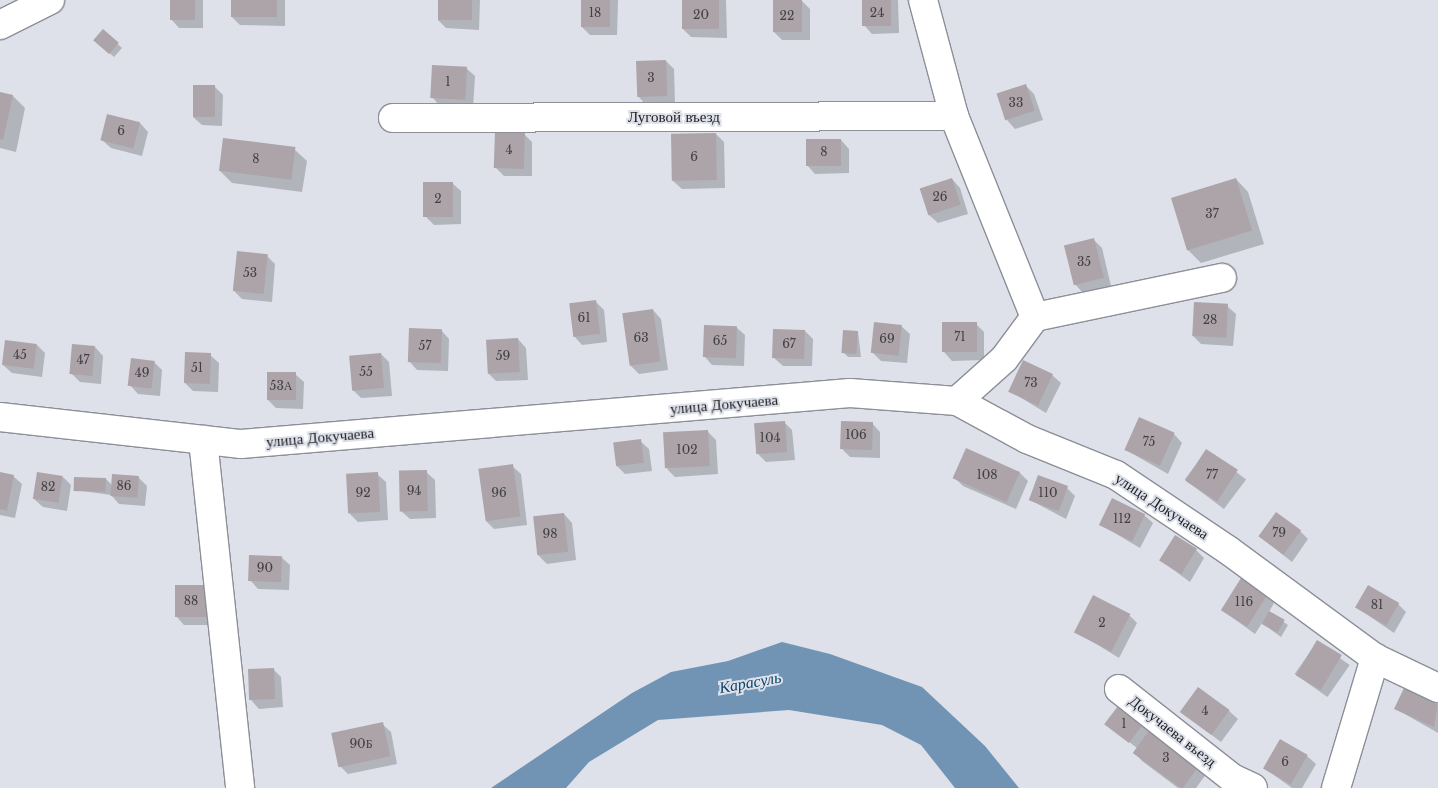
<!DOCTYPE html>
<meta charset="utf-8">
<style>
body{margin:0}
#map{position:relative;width:1438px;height:788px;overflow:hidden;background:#dee1ea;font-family:"Libre Baskerville",serif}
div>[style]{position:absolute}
.water>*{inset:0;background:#7194b4}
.shadow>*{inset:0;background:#0003;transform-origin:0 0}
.building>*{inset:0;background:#aca4a9;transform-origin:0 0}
.roads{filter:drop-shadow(1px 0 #8c8f97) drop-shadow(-1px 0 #8c8f97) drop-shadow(0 1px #8c8f97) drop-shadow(0 -1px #8c8f97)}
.minor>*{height:28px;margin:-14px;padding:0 14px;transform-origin:14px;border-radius:14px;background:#fff}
.major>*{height:28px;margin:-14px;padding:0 14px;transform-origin:14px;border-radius:14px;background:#fff}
span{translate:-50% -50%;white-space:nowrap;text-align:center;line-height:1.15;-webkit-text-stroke:4px #dee1ea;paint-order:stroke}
.number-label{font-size:12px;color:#414043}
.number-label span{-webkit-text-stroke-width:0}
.street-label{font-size:15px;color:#1d1e21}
.water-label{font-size:16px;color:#07436d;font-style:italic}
</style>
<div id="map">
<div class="water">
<i style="clip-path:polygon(782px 642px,830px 654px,922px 687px,985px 746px,1019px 788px,955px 788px,921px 745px,882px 725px,789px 710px,658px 720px,589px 762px,566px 788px,491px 788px,632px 693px,671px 672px,728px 661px)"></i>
</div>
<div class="shadow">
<i style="clip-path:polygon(171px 0,203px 0,203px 28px,179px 28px,171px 19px)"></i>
<i style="clip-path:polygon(232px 0,285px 0,285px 26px,240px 25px,232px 17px)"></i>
<i style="clip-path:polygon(439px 0,480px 0,479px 30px,446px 28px,438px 20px)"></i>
<i style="clip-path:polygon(582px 0,618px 0,617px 35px,590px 35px,581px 26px)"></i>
<i style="clip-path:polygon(683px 0,726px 0,727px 38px,691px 37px,683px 29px)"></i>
<i style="clip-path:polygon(801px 0,810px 9px,810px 40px,782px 40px,774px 32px)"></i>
<i style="clip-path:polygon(863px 0,898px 0,899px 33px,872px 34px,864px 25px)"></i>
<i style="clip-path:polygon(103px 31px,122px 48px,114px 57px,99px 44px)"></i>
<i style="clip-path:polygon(666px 61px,674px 69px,675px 104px,646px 105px,638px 96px)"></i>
<i style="clip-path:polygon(466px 68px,475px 76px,473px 108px,440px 106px,432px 97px)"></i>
<i style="clip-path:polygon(1026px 86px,1034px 94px,1043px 120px,1015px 129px,1007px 120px)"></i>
<i style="clip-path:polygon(215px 87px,223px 95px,222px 126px,202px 125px,193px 117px)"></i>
<i style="clip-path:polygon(0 93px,13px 96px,25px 108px,16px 152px,0 148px)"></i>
<i style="clip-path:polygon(108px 115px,140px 123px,148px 132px,142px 156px,111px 148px,102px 140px)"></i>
<i style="clip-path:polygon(524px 134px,532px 142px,532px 176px,504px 176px,496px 168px)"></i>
<i style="clip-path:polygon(716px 134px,724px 142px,725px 188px,682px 189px,673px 181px)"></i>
<i style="clip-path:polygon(841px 140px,849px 149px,849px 173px,815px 174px,807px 165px)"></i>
<i style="clip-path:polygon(294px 149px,307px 161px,302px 192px,232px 183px,219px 170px)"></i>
<i style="clip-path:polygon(952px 179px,960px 188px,968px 214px,938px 223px,929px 215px,921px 189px)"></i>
<i style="clip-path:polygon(1236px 179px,1248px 192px,1264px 244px,1201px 263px,1188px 250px)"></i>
<i style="clip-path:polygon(452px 183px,461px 191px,461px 224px,434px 225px,425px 216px)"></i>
<i style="clip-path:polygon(1094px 240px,1102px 248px,1111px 286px,1083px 293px,1075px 284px)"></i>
<i style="clip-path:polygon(267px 256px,275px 264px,272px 302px,242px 299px,234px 291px)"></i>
<i style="clip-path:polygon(595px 301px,604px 310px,607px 342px,582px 345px,574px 336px)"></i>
<i style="clip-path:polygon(1227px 306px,1236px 314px,1233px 346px,1201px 344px,1193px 336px)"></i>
<i style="clip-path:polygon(653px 310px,661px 319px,668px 370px,639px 374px,631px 366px)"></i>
<i style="clip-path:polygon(976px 324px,984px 332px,984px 360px,952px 361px,944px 352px)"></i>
<i style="clip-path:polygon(901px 326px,910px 334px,907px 363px,881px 361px,873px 353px)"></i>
<i style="clip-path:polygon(736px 327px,745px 335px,744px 366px,712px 365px,704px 356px)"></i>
<i style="clip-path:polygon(441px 330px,449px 339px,448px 371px,417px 370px,409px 361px)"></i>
<i style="clip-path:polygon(805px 331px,813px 339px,812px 366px,783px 366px,774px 358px)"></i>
<i style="clip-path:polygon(858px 332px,861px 357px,848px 357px,844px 353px)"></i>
<i style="clip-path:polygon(518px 339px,526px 348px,528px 380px,496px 381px,488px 373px)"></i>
<i style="clip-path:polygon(37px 345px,45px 353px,42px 377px,12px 373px,3px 365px)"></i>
<i style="clip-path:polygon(95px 347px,103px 356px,101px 384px,80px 382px,71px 373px)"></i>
<i style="clip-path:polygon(381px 354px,389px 362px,392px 396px,361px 398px,353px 390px)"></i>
<i style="clip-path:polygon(210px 355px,219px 363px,218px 392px,193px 391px,185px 383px)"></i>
<i style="clip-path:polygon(154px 362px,162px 370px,160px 396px,138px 394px,130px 385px)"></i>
<i style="clip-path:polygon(295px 374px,304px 382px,303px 409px,276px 408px,267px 399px)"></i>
<i style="clip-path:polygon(1052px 375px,1061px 383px,1046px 413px,1010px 391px)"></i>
<i style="clip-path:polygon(784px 422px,792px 430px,795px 460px,766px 462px,758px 454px)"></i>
<i style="clip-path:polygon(872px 423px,880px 432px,880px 458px,850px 457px,841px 448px)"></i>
<i style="clip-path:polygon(708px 432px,716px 440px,718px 474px,675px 477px,667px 469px)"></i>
<i style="clip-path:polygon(1174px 434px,1182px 443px,1168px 474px,1126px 450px)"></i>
<i style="clip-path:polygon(640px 441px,649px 449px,652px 471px,625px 474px,617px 466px)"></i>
<i style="left:1207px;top:450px;width:49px;height:37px;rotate:37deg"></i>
<i style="clip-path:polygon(512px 466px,521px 474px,527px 525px,494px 529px,486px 521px)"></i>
<i style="clip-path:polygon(426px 472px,435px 480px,436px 518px,410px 519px,401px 511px)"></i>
<i style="clip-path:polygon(0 473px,13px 476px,22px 484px,15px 518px,0 515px)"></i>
<i style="clip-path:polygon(1020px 473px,1028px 481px,1016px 509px,963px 486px,954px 477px)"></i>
<i style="clip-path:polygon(377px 474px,386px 482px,388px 520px,358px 522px,350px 514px)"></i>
<i style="clip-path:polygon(63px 477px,71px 485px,67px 511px,43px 507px,34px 499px)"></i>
<i style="clip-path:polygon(139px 478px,147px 486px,145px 506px,119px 504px,111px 495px,75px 490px,106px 479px,112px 485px)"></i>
<i style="clip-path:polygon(1067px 488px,1075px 496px,1066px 519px,1030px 500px)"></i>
<i style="clip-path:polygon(564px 514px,572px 523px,576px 560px,547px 564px,538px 555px)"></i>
<i style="clip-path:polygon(1144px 515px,1153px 523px,1140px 548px,1101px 525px)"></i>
<i style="clip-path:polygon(1300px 531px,1308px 539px,1292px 562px,1259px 536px)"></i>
<i style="clip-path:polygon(1196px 550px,1204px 558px,1190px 582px,1160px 560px)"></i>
<i style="clip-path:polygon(281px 557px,290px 565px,289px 590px,258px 589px,250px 580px)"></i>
<i style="clip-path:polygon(207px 586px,215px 625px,184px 625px,176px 616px)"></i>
<i style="clip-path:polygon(1266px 595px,1274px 603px,1269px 612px,1288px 625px,1281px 637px,1262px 623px,1255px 634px,1222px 610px)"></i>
<i style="clip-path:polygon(1398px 604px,1406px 612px,1394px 633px,1356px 607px)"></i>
<i style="clip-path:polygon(1129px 615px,1137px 623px,1119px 658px,1075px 631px)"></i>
<i style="left:1317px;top:642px;width:40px;height:39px;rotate:35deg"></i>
<i style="clip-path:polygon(273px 669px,281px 677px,283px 707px,259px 709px,251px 700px)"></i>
<i style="clip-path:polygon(1404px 690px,1438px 706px,1438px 733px,1396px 709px)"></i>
<i style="clip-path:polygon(1118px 708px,1207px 773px,1196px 788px,1178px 788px,1142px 761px,1134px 752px,1137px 748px,1106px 724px)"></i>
<i style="clip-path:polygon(1229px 711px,1238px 719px,1221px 742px,1181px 712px)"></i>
<i style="clip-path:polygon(382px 724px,391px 732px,397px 764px,348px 774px,340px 766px)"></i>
<i style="clip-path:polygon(1307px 756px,1316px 764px,1302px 788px,1292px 788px,1264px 768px)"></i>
</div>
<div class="building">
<i style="left:170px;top:0;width:25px;height:20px"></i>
<i style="left:231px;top:0;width:46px;height:17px"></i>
<i style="left:438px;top:0;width:34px;height:20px"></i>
<i style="left:581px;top:0;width:29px;height:27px"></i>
<i style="left:682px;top:0;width:37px;height:29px"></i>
<i style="left:773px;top:0;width:29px;height:32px"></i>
<i style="left:862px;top:0;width:29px;height:26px"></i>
<i style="left:103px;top:29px;width:21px;height:15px;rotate:41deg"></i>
<i style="left:666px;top:60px;width:36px;height:30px;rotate:88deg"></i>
<i style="left:432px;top:65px;width:35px;height:33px;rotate:3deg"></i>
<i style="left:1026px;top:84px;width:28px;height:31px;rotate:72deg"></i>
<i style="left:193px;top:85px;width:22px;height:32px"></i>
<i style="clip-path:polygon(0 92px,13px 95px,3px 140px,0 139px)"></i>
<i style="left:107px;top:114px;width:34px;height:27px;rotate:14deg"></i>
<i style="left:495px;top:132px;width:30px;height:36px;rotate:2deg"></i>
<i style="left:716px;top:133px;width:47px;height:45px;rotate:89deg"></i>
<i style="left:223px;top:138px;width:73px;height:33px;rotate:7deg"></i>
<i style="left:806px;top:139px;width:35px;height:27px"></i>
<i style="left:952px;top:178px;width:28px;height:34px;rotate:72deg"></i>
<i style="left:1236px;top:178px;width:55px;height:68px;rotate:73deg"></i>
<i style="left:423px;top:182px;width:30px;height:35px"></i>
<i style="left:1094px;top:238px;width:41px;height:31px;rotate:76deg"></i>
<i style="left:237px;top:251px;width:31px;height:40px;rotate:6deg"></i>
<i style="left:596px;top:300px;width:34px;height:27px;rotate:83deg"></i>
<i style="left:1194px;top:302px;width:34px;height:34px;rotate:3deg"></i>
<i style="left:653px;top:309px;width:53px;height:31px;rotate:82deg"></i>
<i style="left:874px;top:322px;width:28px;height:31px;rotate:6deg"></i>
<i style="left:977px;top:322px;width:30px;height:35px;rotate:90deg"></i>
<i style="left:704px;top:325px;width:33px;height:32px;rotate:2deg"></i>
<i style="left:409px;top:328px;width:33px;height:34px;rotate:2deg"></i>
<i style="left:773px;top:329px;width:32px;height:29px;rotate:2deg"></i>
<i style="left:843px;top:330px;width:15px;height:23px;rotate:4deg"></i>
<i style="left:518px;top:338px;width:34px;height:32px;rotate:87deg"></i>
<i style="left:5px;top:340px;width:32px;height:25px;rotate:7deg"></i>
<i style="left:72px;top:344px;width:23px;height:30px;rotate:5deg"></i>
<i style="left:185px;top:352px;width:26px;height:31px;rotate:2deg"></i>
<i style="left:381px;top:353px;width:35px;height:32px;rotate:85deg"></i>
<i style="left:131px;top:358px;width:24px;height:28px;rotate:7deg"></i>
<i style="left:1023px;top:360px;width:33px;height:35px;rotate:25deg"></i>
<i style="left:267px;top:372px;width:29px;height:28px"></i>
<i style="left:1139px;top:417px;width:39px;height:36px;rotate:24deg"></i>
<i style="left:785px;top:421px;width:31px;height:31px;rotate:86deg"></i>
<i style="left:841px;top:421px;width:32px;height:28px;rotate:2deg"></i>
<i style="left:708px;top:430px;width:36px;height:45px;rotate:87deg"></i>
<i style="left:641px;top:439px;width:24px;height:28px;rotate:83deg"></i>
<i style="left:966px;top:448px;width:59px;height:33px;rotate:24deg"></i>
<i style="left:1206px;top:449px;width:38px;height:38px;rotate:33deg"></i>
<i style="left:513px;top:464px;width:53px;height:35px;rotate:82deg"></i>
<i style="left:427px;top:470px;width:41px;height:28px;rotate:89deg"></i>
<i style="clip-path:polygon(0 472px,14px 475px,7px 511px,0 509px)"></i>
<i style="left:37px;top:472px;width:26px;height:27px;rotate:9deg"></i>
<i style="left:378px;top:472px;width:40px;height:32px;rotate:87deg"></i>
<i style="left:112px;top:474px;width:27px;height:22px;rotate:4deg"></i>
<i style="left:1038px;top:475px;width:32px;height:27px;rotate:20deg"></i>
<i style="left:74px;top:477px;width:32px;height:14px;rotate:2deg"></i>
<i style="left:1112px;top:498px;width:37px;height:30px;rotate:26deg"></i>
<i style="left:1276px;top:512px;width:31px;height:30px;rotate:36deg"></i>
<i style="left:564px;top:513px;width:39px;height:31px;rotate:84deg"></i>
<i style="left:1175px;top:535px;width:26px;height:30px;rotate:32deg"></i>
<i style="left:249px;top:555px;width:33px;height:26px;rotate:2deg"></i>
<i style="left:1241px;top:578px;width:31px;height:38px;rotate:32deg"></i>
<i style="left:175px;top:585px;width:33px;height:32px"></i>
<i style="left:1368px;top:585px;width:36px;height:26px;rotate:30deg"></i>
<i style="left:1093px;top:595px;width:42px;height:42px;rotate:27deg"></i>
<i style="left:1269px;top:611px;width:18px;height:15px;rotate:29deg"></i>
<i style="left:1317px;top:640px;width:29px;height:41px;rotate:31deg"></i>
<i style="left:274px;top:668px;width:31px;height:26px;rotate:88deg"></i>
<i style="left:1198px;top:687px;width:39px;height:31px;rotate:36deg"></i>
<i style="clip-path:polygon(1404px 688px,1438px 704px,1434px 727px,1394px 709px)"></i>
<i style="left:1118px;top:706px;width:31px;height:23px;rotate:37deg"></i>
<i style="left:383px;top:722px;width:35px;height:53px;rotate:78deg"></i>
<i style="left:1151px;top:728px;width:61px;height:31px;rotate:36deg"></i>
<i style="left:1280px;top:739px;width:32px;height:34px;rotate:30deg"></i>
</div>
<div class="roads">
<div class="minor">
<i style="left:923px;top:0;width:120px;rotate:75deg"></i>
<i style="left:954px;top:116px;width:217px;rotate:68.1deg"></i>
<i style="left:1035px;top:317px;width:52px;rotate:126.4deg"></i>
<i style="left:1004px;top:359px;width:63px;rotate:138.2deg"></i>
<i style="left:393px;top:118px;width:561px;rotate:-0.2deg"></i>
<i style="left:1035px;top:317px;width:191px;rotate:-11.8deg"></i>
<i style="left:0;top:417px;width:243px;rotate:6.4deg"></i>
<i style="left:241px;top:444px;width:611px;rotate:-4.79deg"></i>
<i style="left:850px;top:393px;width:107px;rotate:4.3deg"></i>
<i style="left:957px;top:401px;width:80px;rotate:28.5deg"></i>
<i style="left:1027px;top:439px;width:96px;rotate:22deg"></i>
<i style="left:1116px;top:475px;width:135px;rotate:33.8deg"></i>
<i style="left:1228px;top:550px;width:182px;rotate:36.3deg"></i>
<i style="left:1375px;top:658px;width:70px;rotate:25.5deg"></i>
<i style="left:203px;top:440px;width:350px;rotate:83.9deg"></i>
<i style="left:1119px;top:689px;width:144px;rotate:38.2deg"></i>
<i style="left:1232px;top:778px;width:23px;rotate:25deg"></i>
<i style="left:1336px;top:788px;width:136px;rotate:-73.3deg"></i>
</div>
<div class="major">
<i style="left:0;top:25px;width:56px;rotate:-26.6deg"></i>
</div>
</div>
<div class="number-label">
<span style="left:595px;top:13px">18</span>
<span style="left:877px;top:13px">24</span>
<span style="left:701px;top:15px">20</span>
<span style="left:787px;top:16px">22</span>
<span style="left:651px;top:78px">3</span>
<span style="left:448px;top:82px">1</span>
<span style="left:1016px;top:103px">33</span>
<span style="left:121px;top:131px">6</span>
<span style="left:509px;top:150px">4</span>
<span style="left:824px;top:152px">8</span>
<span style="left:694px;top:157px">6</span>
<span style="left:256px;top:159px">8</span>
<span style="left:940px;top:197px">26</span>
<span style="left:438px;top:199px">2</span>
<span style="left:1212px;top:214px">37</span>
<span style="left:1084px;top:262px">35</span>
<span style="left:250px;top:273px">53</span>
<span style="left:584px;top:318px">61</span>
<span style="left:1210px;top:320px">28</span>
<span style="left:960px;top:337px">71</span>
<span style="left:641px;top:338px">63</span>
<span style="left:887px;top:339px">69</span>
<span style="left:720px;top:341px">65</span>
<span style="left:789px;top:344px">67</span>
<span style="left:425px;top:346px">57</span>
<span style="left:20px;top:355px">45</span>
<span style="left:503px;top:356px">59</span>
<span style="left:83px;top:360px">47</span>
<span style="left:197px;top:368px">51</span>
<span style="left:366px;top:372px">55</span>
<span style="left:142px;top:373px">49</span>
<span style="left:1031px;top:383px">73</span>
<span style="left:281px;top:386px">53А</span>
<span style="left:856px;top:435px">106</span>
<span style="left:770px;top:438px">104</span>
<span style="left:1149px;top:442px">75</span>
<span style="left:687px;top:450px">102</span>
<span style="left:987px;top:475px">108</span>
<span style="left:1212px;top:475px">77</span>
<span style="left:124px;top:486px">86</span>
<span style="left:48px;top:487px">82</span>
<span style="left:414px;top:491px">94</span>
<span style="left:363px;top:493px">92</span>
<span style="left:499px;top:493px">96</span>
<span style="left:1048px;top:493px">110</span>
<span style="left:1122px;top:519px">112</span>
<span style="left:1279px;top:533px">79</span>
<span style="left:550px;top:534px">98</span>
<span style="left:265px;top:568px">90</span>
<span style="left:191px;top:601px">88</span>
<span style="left:1244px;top:602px">116</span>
<span style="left:1377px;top:605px">81</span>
<span style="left:1102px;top:623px">2</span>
<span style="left:1205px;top:711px">4</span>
<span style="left:1124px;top:724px">1</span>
<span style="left:361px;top:744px">90Б</span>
<span style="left:1166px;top:758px">3</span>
<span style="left:1285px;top:762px">6</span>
</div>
<div class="street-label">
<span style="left:674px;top:117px">Луговой въезд</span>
<span style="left:724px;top:404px;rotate:-5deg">улица Докучаева</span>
<span style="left:320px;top:437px;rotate:-5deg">улица Докучаева</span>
<span style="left:1162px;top:506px;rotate:33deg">улица Докучаева</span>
<span style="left:1173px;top:731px;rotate:38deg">Докучаева въезд</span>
</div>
<div class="water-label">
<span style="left:750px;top:682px;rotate:-10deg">Карасуль</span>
</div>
</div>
